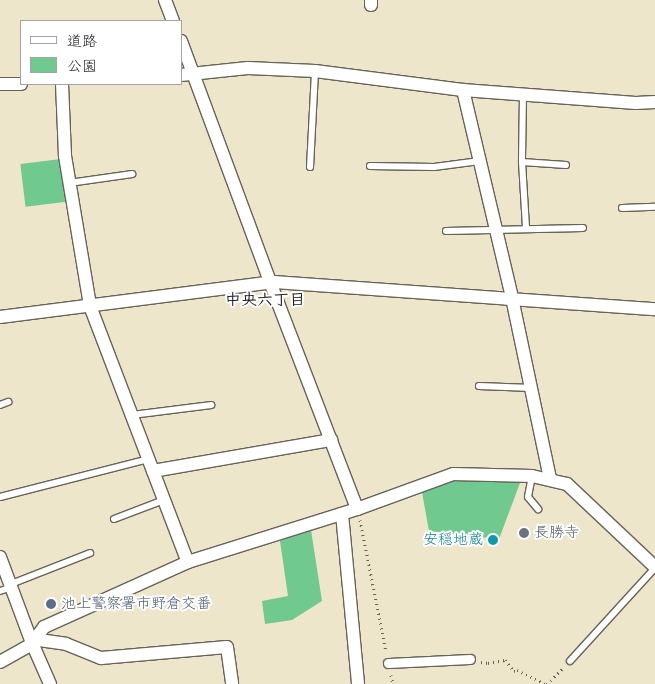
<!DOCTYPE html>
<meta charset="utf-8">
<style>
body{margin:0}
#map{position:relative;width:655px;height:684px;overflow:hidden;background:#eee6ca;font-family:"Balsamiq Sans","Klee One",sans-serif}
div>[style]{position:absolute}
.green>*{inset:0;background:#70c98f;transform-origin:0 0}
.path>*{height:3px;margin-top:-1.5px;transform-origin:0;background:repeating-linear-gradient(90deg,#666359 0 1px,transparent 0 5px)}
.roads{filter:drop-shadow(1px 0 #666359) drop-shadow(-1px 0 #666359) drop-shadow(0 1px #666359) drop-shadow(0 -1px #666359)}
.service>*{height:6px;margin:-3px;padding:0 3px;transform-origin:3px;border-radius:3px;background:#fff}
.pedestrian>*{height:9px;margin:-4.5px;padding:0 4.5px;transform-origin:4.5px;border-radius:4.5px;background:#fff}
.minor>*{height:12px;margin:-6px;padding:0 6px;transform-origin:6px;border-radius:6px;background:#fff}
.dots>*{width:14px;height:14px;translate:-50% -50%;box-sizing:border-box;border:2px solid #fff;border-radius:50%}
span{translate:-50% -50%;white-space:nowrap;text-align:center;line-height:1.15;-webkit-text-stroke:4px #fff;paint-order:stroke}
.worship-label{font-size:15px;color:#5b616d}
.left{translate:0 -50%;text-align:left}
.culture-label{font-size:15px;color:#0d838f}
.right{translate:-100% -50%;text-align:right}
.service-label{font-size:15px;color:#4e5e75}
.neighbourhood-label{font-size:16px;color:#1c1c1c;font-weight:700}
.legend{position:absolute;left:20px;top:20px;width:162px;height:65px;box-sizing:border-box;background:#fff;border:1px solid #a4a4a4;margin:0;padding:6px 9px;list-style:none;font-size:15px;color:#1c1c1c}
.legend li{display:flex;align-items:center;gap:10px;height:25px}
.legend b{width:25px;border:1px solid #a4a4a4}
</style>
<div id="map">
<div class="green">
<i style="left:61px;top:159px;width:43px;height:41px;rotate:83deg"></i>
<i style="clip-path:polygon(456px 480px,520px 483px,499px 539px,429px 531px,422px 492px)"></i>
<i style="clip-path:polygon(311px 530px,322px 601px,292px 620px,265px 624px,262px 601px,288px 596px,280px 541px)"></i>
</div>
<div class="path">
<i style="left:360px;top:520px;width:134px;rotate:78.8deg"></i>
<i style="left:481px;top:662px;width:7px;rotate:8deg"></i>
<i style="left:488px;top:663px;width:17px;rotate:-10deg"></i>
<i style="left:505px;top:660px;width:14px;rotate:51deg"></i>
<i style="left:514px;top:671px;width:3px;rotate:-18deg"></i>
<i style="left:517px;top:670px;width:32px;rotate:26deg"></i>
<i style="left:391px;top:675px;width:9px;rotate:77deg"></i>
<i style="left:547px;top:684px;width:24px;rotate:-45deg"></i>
</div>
<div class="roads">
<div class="service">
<i style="left:523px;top:95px;width:67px;rotate:90.9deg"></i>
<i style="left:522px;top:162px;width:66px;rotate:86.5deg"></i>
<i style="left:522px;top:162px;width:44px;rotate:3.9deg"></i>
<i style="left:370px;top:166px;width:64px;rotate:0.9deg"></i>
<i style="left:434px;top:167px;width:46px;rotate:-7.4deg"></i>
<i style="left:310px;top:167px;width:96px;rotate:-87deg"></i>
<i style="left:69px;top:183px;width:64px;rotate:-8.1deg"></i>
<i style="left:622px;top:208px;width:33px;rotate:-2deg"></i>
<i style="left:446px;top:231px;width:137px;rotate:-1.3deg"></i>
<i style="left:479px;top:386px;width:53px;rotate:2.2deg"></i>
<i style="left:0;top:405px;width:9px;rotate:-21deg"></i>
<i style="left:132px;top:415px;width:80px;rotate:-7.2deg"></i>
<i style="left:532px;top:476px;width:21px;rotate:101deg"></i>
<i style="left:528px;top:497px;width:16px;rotate:50deg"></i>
<i style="left:0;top:497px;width:154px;rotate:-14.3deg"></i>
<i style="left:114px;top:519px;width:53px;rotate:-20.8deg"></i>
<i style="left:11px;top:584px;width:85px;rotate:-21.4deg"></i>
<i style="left:0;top:591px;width:13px;rotate:-18deg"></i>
<i style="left:570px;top:661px;width:126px;rotate:-47.6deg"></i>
</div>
<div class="pedestrian">
<i style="left:388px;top:663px;width:82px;rotate:-2.8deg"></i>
</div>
<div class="minor">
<i style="left:165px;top:0;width:22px;rotate:69deg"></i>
<i style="left:371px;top:5px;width:5px;rotate:-90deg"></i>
<i style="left:181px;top:41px;width:257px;rotate:69.7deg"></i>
<i style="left:270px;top:282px;width:243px;rotate:69deg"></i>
<i style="left:181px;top:75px;width:67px;rotate:-6deg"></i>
<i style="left:248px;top:68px;width:67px;rotate:2.6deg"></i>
<i style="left:315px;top:71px;width:149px;rotate:7.3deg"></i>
<i style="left:463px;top:90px;width:173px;rotate:4.3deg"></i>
<i style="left:636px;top:103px;width:19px;rotate:-3deg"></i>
<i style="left:0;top:84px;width:21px"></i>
<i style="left:62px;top:84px;width:72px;rotate:87.6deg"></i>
<i style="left:65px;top:156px;width:152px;rotate:80.5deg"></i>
<i style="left:90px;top:306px;width:274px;rotate:69.1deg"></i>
<i style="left:463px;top:90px;width:214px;rotate:76.7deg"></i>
<i style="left:512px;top:298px;width:185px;rotate:78.1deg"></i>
<i style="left:0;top:317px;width:276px;rotate:-7.3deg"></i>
<i style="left:274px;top:282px;width:382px;rotate:4.1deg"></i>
<i style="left:153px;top:471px;width:181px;rotate:-9.9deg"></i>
<i style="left:342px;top:514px;width:171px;rotate:84.6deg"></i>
<i style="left:0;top:557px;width:92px;rotate:69.6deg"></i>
<i style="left:32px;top:643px;width:45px;rotate:66.3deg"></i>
<i style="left:32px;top:643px;width:20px;rotate:-53deg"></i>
<i style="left:44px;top:627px;width:158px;rotate:-24.3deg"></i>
<i style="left:188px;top:562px;width:177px;rotate:-17.4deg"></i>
<i style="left:357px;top:509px;width:102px;rotate:-20deg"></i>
<i style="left:453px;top:474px;width:79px;rotate:1.5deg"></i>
<i style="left:532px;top:476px;width:36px;rotate:13deg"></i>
<i style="left:567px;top:484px;width:121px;rotate:43.3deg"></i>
<i style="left:0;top:662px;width:45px;rotate:-29.4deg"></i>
<i style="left:39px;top:640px;width:27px;rotate:8deg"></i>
<i style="left:66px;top:644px;width:38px;rotate:22deg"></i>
<i style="left:101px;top:658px;width:126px;rotate:-5deg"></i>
<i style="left:227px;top:647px;width:37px;rotate:82deg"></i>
</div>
</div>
<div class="dots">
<i style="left:524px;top:533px;background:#6b7280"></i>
<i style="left:493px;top:540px;background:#0f9aa8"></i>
<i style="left:51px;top:604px;background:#5c6f8a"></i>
</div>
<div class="worship-label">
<span class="left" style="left:534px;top:533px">長勝寺</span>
</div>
<div class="culture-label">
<span class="right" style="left:483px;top:540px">安穏地蔵</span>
</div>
<div class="service-label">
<span class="left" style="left:61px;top:604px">池上警察署市野倉交番</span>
</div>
<div class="neighbourhood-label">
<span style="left:265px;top:301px">中央六丁目</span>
</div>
<ul class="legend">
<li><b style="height:6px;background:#fff"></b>道路</li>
<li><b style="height:14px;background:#70c98f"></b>公園</li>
</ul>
</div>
